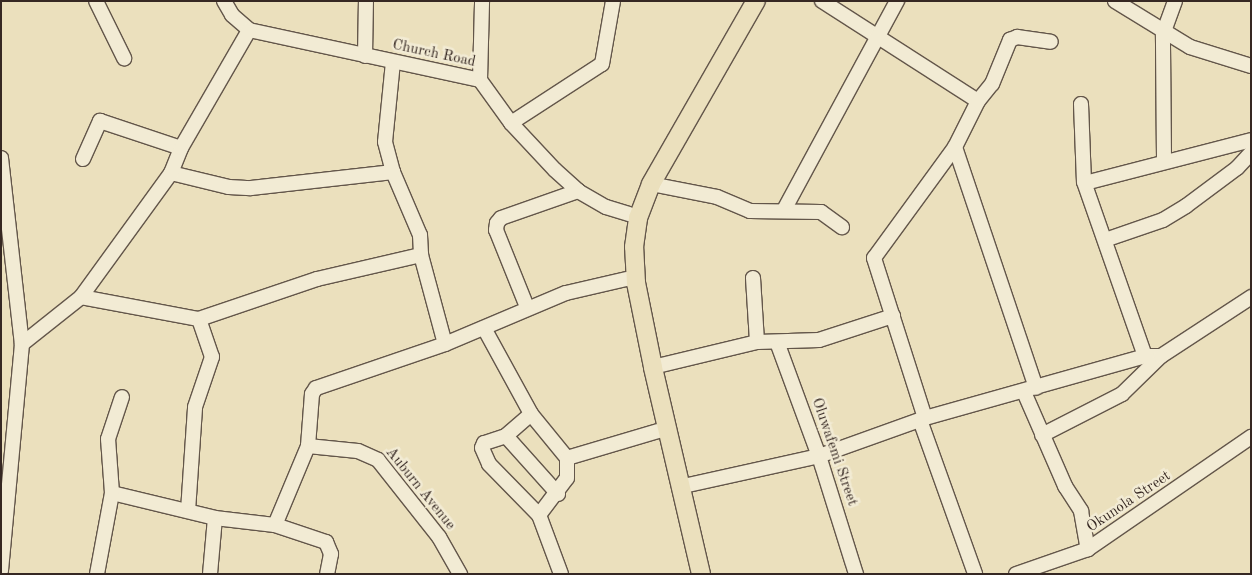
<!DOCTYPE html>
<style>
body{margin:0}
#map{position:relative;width:1252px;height:575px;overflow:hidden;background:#ebe0bd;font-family:"Old Standard TT",serif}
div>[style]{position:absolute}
.roads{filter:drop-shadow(1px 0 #63564a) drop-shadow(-1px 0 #63564a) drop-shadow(0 1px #63564a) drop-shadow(0 -1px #63564a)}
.minor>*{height:14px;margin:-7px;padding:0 7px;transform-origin:7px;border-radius:7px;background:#f2ebd4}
.major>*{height:18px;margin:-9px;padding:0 9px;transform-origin:9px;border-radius:9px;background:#ebe0bd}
span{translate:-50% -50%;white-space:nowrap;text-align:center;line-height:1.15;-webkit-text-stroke:5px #f2ebd4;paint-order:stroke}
.street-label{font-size:15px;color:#362823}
.frame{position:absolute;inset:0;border:2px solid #362823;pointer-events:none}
</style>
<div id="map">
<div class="roads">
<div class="minor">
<i style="left:96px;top:1px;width:64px;rotate:63.8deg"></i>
<i style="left:224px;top:1px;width:16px;rotate:60deg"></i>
<i style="left:232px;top:15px;width:23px;rotate:41deg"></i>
<i style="left:249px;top:30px;width:236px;rotate:12.2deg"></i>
<i style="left:480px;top:80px;width:53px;rotate:54.2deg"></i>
<i style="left:511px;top:123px;width:64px;rotate:46.9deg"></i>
<i style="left:555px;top:170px;width:31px;rotate:42deg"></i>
<i style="left:578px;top:191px;width:32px;rotate:30deg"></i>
<i style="left:606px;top:207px;width:24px;rotate:17deg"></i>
<i style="left:822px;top:1px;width:185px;rotate:32.7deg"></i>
<i style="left:1115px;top:1px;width:88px;rotate:31.5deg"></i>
<i style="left:1190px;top:47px;width:64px;rotate:17.3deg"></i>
<i style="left:365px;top:56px;width:55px;rotate:-89deg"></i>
<i style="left:393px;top:62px;width:80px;rotate:95.7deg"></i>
<i style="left:385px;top:142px;width:31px;rotate:75deg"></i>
<i style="left:393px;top:172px;width:69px;rotate:66.8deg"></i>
<i style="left:420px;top:235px;width:20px;rotate:87deg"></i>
<i style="left:421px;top:255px;width:92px;rotate:74.9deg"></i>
<i style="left:480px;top:80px;width:79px;rotate:-88.5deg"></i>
<i style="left:1081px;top:104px;width:78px;rotate:87.8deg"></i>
<i style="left:1084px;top:182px;width:184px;rotate:70.7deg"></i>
<i style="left:511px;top:123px;width:108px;rotate:-33deg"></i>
<i style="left:602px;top:64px;width:64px;rotate:-80.1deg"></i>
<i style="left:955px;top:147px;width:254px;rotate:71.4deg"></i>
<i style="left:1px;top:158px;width:187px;rotate:83.6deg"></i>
<i style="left:22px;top:344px;width:228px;rotate:95.3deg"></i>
<i style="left:83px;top:159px;width:42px;rotate:-65.9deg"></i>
<i style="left:100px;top:121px;width:85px;rotate:18.4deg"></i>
<i style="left:1164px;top:159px;width:125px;rotate:-90.5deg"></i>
<i style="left:1163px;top:34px;width:35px;rotate:-70deg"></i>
<i style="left:171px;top:173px;width:60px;rotate:13.6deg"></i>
<i style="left:229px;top:187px;width:22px;rotate:3deg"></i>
<i style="left:251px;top:188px;width:143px;rotate:-6.4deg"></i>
<i style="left:1085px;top:183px;width:171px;rotate:-14.5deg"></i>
<i style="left:651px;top:184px;width:67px;rotate:11.1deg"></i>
<i style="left:717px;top:197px;width:36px;rotate:23deg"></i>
<i style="left:750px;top:211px;width:71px;rotate:0.8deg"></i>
<i style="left:821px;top:212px;width:26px;rotate:36deg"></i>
<i style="left:784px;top:210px;width:238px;rotate:-61.6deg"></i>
<i style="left:1105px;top:240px;width:61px;rotate:-19deg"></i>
<i style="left:1163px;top:220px;width:27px;rotate:-31deg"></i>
<i style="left:1186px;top:206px;width:64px;rotate:-36.7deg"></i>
<i style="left:1237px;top:168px;width:21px;rotate:-47deg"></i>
<i style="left:753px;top:278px;width:64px;rotate:86.4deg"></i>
<i style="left:81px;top:297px;width:120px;rotate:10.6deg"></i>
<i style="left:199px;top:319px;width:125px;rotate:-18.7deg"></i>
<i style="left:317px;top:279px;width:107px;rotate:-13deg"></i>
<i style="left:527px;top:307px;width:83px;rotate:-111.9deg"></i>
<i style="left:496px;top:230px;width:7px;rotate:-82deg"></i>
<i style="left:497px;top:223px;width:6px;rotate:-51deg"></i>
<i style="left:501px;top:218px;width:82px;rotate:-19.3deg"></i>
<i style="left:484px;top:328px;width:98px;rotate:61.3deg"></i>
<i style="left:531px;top:414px;width:57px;rotate:50.7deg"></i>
<i style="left:777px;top:342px;width:121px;rotate:69.8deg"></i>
<i style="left:819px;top:456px;width:124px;rotate:72.6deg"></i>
<i style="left:22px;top:344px;width:75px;rotate:-38.5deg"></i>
<i style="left:81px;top:297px;width:153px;rotate:-54deg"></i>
<i style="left:171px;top:173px;width:27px;rotate:-68deg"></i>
<i style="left:181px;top:148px;width:136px;rotate:-60deg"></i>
<i style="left:653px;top:367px;width:107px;rotate:-13.5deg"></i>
<i style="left:757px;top:342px;width:62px;rotate:-1.8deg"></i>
<i style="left:819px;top:340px;width:78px;rotate:-18deg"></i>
<i style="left:1024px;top:392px;width:103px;rotate:66.4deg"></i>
<i style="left:1065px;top:486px;width:30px;rotate:57deg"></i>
<i style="left:1081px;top:511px;width:39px;rotate:80deg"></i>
<i style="left:531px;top:414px;width:33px;rotate:139deg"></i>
<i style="left:506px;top:436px;width:23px;rotate:162deg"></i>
<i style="left:484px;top:443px;width:5px;rotate:112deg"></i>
<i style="left:482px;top:448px;width:17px;rotate:66deg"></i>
<i style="left:489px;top:464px;width:71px;rotate:45.6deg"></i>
<i style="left:925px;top:418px;width:168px;rotate:-107.7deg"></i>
<i style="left:874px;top:258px;width:137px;rotate:-53.9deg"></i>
<i style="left:955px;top:147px;width:51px;rotate:-63.4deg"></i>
<i style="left:978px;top:101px;width:22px;rotate:-51deg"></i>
<i style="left:992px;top:84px;width:48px;rotate:-67.8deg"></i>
<i style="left:1010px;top:40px;width:8px;rotate:-23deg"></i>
<i style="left:1017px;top:37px;width:34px;rotate:8deg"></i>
<i style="left:920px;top:420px;width:164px;rotate:70.3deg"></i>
<i style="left:1042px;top:435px;width:90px;rotate:-27.1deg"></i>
<i style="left:1122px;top:394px;width:54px;rotate:-44.3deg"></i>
<i style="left:506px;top:436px;width:78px;rotate:48.1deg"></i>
<i style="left:308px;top:446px;width:50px;rotate:5.7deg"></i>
<i style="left:358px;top:451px;width:22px;rotate:24deg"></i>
<i style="left:378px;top:460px;width:98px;rotate:51.6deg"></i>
<i style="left:439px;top:537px;width:43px;rotate:60.4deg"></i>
<i style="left:679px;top:487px;width:143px;rotate:-12.5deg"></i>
<i style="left:819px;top:456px;width:113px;rotate:-19.7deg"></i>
<i style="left:925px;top:418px;width:229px;rotate:-15.7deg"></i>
<i style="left:1145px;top:356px;width:16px"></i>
<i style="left:1161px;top:356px;width:108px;rotate:-33.2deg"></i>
<i style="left:112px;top:493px;width:106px;rotate:13.6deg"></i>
<i style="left:215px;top:518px;width:60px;rotate:6.7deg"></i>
<i style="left:275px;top:525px;width:86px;rotate:-67.3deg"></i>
<i style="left:308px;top:446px;width:52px;rotate:-85.6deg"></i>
<i style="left:312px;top:394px;width:7px;rotate:-56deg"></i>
<i style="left:316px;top:388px;width:136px;rotate:-18.8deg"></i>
<i style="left:445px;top:344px;width:131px;rotate:-22.9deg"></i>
<i style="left:566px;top:293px;width:62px;rotate:-13.1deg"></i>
<i style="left:188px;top:511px;width:104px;rotate:-86.1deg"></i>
<i style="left:195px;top:407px;width:53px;rotate:-71.2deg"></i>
<i style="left:212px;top:357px;width:40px;rotate:-108.9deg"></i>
<i style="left:275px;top:525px;width:54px;rotate:18.4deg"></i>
<i style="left:326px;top:542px;width:13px;rotate:67deg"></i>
<i style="left:331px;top:554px;width:20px;rotate:101deg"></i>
<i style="left:97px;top:574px;width:82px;rotate:-79.5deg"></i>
<i style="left:112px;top:493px;width:54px;rotate:-94.2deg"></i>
<i style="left:108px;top:439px;width:44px;rotate:-71.6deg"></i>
<i style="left:210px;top:574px;width:56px;rotate:-84.9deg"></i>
<i style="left:561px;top:574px;width:63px;rotate:-110.4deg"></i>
<i style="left:539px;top:515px;width:46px;rotate:-52.9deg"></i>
<i style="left:567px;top:478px;width:20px;rotate:-90deg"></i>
<i style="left:567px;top:458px;width:95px;rotate:-16.5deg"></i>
<i style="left:1016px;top:574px;width:76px;rotate:-19.1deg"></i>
<i style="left:1088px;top:549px;width:198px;rotate:-34.5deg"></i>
</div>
<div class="major">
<i style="left:701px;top:574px;width:212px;rotate:-103.1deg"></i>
<i style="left:653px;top:367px;width:86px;rotate:-101.4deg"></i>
<i style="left:636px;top:283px;width:36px;rotate:-93deg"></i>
<i style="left:634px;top:247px;width:29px;rotate:-82deg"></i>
<i style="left:638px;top:218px;width:36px;rotate:-69deg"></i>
<i style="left:651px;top:184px;width:211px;rotate:-60.2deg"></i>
</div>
</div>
<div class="street-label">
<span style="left:434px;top:54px;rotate:12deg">Church Road</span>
<span style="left:834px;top:452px;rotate:71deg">Oluwafemi Street</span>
<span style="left:420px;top:489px;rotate:51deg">Auburn Avenue</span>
<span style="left:1129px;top:502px;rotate:-34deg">Okunola Street</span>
</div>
<div class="frame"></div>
</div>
